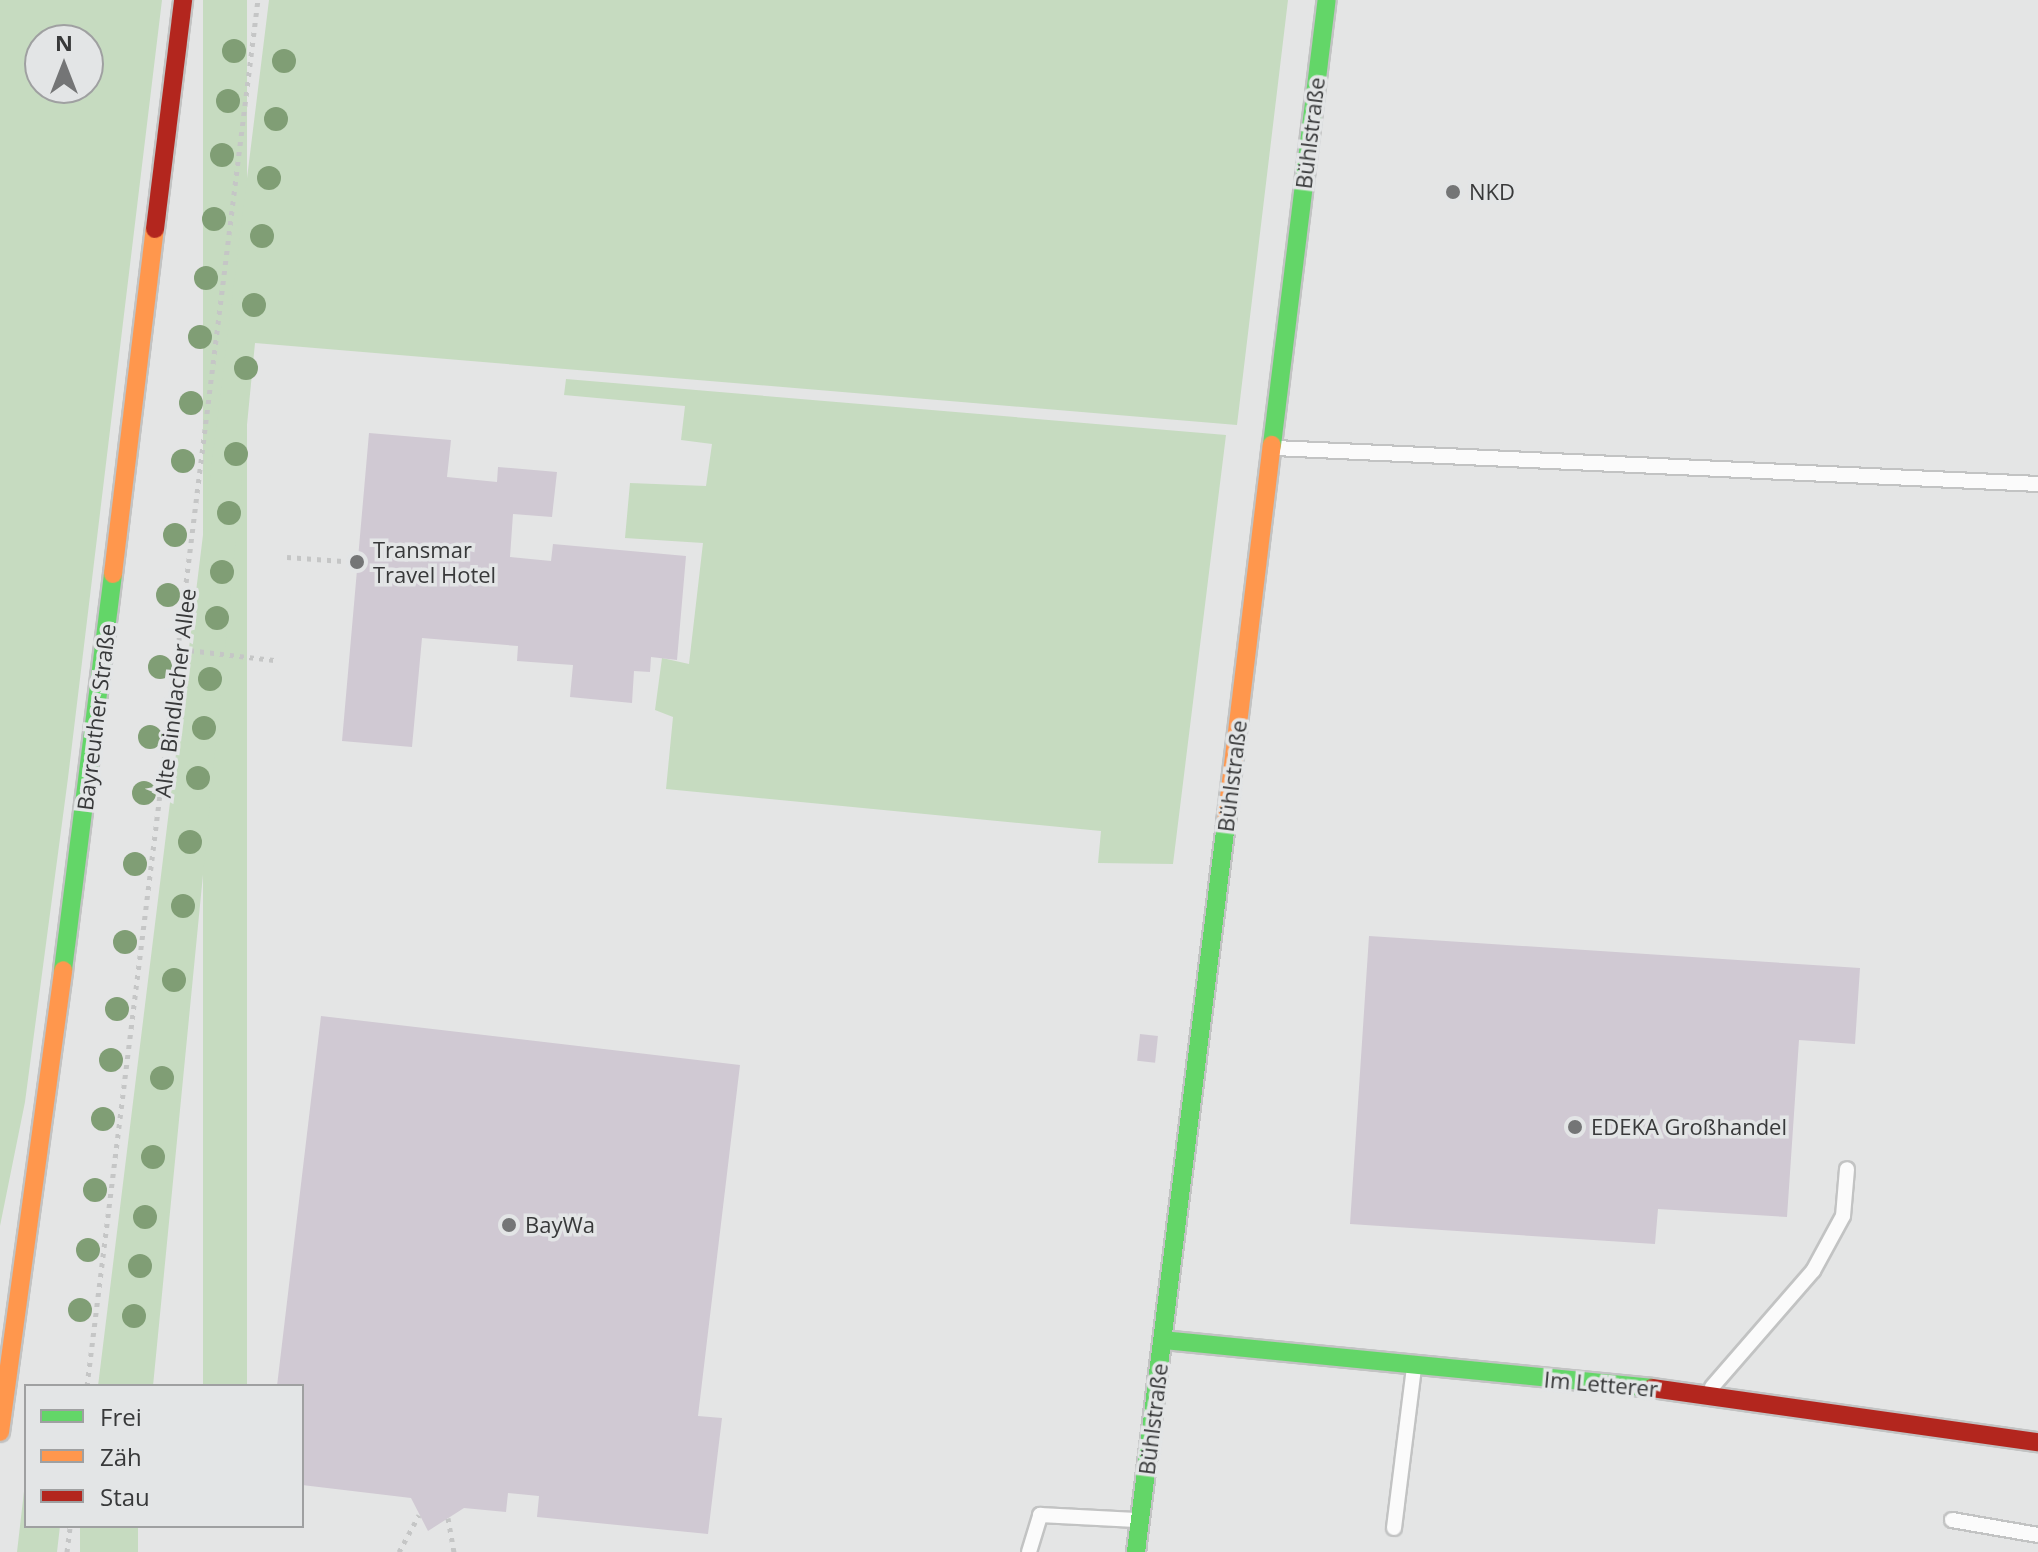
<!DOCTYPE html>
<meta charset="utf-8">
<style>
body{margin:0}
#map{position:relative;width:2038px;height:1552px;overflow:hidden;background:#e4e5e5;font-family:"Open Sans",sans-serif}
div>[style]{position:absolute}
.green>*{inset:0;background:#c6dbc0;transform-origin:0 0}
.building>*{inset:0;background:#d0c9d3;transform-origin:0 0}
.path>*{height:5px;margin-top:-2.5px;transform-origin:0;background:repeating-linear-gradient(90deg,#c5c6c6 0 4px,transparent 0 10px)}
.roads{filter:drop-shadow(2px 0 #c2c3c3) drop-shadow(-2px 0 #c2c3c3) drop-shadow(0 2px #c2c3c3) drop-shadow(0 -2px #c2c3c3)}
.lane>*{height:14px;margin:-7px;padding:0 7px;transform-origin:7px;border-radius:7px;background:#fbfbfb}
.fast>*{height:18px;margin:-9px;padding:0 9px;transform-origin:9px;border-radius:9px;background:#63d668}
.slow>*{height:18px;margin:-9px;padding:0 9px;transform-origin:9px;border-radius:9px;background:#ff974d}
.jam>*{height:18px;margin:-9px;padding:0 9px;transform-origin:9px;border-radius:9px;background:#b3261e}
.trees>*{width:24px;height:24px;margin:-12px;border-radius:50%;background:#809e75}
.dots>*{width:22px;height:22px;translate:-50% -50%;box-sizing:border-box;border:4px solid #e3e5e6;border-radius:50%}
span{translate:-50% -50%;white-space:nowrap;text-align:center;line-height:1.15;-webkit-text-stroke:7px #e3e5e6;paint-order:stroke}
.street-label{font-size:22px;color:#38393a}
.poi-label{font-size:22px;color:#38393a}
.left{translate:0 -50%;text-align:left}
.legend{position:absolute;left:24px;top:1384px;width:280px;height:144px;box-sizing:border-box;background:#e3e5e6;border:2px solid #9fa0a1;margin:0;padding:10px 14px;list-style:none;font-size:24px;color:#38393a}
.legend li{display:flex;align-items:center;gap:16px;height:40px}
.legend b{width:40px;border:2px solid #9fa0a1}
.north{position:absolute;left:24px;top:24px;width:80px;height:80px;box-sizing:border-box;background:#e3e5e6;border:2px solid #9fa0a1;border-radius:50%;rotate:0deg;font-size:22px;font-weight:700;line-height:32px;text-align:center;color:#38393a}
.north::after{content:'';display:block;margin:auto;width:28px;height:36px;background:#747576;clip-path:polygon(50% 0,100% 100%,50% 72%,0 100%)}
</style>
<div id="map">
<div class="green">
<i style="clip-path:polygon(evenodd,0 0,162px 0,68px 778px,25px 1102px,0 1226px,0 0,40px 40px,88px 40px,88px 88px,40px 88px,40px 40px)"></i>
<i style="left:203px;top:0;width:44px;height:1396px"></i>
<i style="clip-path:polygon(269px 0,1288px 0,1237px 425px,255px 343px,153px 1386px,98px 1386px)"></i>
<i style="clip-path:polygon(566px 379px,1226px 435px,1173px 864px,1098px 863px,1101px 831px,666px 789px,673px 717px,655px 710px,662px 658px,689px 664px,703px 543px,625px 538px,630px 483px,706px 486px,712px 444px,681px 440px,685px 406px,564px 395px)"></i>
<i style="clip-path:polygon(26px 1474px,26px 1526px,60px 1526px,57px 1552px,17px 1552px)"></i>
<i style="left:80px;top:1526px;width:58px;height:26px"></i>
</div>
<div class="building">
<i style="clip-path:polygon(369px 433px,451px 440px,447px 477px,497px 482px,498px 467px,557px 472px,552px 517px,513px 514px,510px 557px,551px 561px,553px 544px,686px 556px,677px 660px,651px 657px,650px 672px,634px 671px,632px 703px,570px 697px,573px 665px,517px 661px,518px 646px,422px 638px,412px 747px,342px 741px)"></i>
<i style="clip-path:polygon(1369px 936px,1860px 968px,1855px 1044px,1799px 1040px,1787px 1217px,1658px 1209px,1655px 1244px,1350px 1224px)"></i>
<i style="clip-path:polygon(321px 1016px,740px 1065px,698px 1416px,722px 1418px,708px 1534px,537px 1517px,539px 1496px,508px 1493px,506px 1512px,464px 1508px,428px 1531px,411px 1498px,302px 1485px,302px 1386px,277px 1386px)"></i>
<i style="left:1140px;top:1034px;width:18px;height:27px;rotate:6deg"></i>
</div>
<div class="path">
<i style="left:287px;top:557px;width:70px;rotate:4.1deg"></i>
<i style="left:180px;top:649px;width:95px;rotate:6.7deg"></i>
<i style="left:87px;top:1386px;width:1397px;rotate:-82.97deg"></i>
<i style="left:448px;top:1518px;width:35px;rotate:80deg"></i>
<i style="left:67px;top:1552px;width:26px;rotate:-83deg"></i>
<i style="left:399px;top:1552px;width:42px;rotate:-61.6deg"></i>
</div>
<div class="roads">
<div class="lane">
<i style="left:1275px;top:448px;width:764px;rotate:2.7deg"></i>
<i style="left:1712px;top:1387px;width:154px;rotate:-49deg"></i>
<i style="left:1813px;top:1271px;width:63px;rotate:-61.4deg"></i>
<i style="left:1843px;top:1216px;width:47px;rotate:-85.1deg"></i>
<i style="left:1952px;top:1520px;width:87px;rotate:9.9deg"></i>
<i style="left:1394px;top:1528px;width:161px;rotate:-82.9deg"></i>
<i style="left:1029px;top:1552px;width:39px;rotate:-73deg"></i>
<i style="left:1040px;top:1515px;width:96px;rotate:3deg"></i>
</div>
<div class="fast">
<i style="left:1272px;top:445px;width:448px;rotate:-83deg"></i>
<i style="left:63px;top:970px;width:399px;rotate:-82.8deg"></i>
<i style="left:1163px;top:1340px;width:491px;rotate:5.6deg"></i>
<i style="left:1136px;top:1552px;width:735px;rotate:-82.96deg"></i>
</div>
<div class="slow">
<i style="left:113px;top:574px;width:348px;rotate:-83.1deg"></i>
<i style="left:1226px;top:823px;width:381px;rotate:-83.1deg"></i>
<i style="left:0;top:1432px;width:466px;rotate:-82.2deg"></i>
</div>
<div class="jam">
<i style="left:155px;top:229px;width:231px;rotate:-83deg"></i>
<i style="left:1652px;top:1388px;width:390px;rotate:8deg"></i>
</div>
</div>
<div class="trees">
<i style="left:234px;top:51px"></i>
<i style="left:284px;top:61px"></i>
<i style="left:228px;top:101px"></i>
<i style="left:276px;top:119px"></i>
<i style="left:222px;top:155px"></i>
<i style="left:269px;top:178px"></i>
<i style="left:214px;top:219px"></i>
<i style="left:262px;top:236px"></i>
<i style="left:206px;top:278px"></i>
<i style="left:254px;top:305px"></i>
<i style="left:200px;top:337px"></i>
<i style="left:246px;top:368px"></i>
<i style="left:191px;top:403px"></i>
<i style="left:236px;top:454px"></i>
<i style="left:183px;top:461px"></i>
<i style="left:229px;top:513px"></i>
<i style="left:175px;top:535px"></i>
<i style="left:222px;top:572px"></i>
<i style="left:168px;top:595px"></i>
<i style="left:217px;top:618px"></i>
<i style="left:160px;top:667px"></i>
<i style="left:210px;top:679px"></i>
<i style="left:204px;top:728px"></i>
<i style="left:150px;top:737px"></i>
<i style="left:198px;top:778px"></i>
<i style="left:144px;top:793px"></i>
<i style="left:190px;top:842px"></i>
<i style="left:135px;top:864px"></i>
<i style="left:183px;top:906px"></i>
<i style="left:125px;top:942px"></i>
<i style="left:174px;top:980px"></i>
<i style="left:117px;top:1009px"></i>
<i style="left:111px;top:1060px"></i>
<i style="left:162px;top:1078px"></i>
<i style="left:103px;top:1119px"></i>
<i style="left:153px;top:1157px"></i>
<i style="left:95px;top:1190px"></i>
<i style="left:145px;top:1217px"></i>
<i style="left:88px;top:1250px"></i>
<i style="left:140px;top:1266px"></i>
<i style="left:80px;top:1310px"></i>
<i style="left:134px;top:1316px"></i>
</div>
<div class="dots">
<i style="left:1453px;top:192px;background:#747576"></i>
<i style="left:357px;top:562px;background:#747576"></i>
<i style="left:1575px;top:1127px;background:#747576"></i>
<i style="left:509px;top:1225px;background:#747576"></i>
</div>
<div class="street-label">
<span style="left:1310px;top:133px;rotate:-83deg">Bühlstraße</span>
<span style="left:175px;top:693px;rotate:-83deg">Alte Bindlacher Allee</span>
<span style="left:96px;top:717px;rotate:-83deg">Bayreuther Straße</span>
<span style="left:1232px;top:776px;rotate:-83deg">Bühlstraße</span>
<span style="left:1601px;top:1384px;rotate:5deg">Im Letterer</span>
<span style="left:1153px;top:1419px;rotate:-83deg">Bühlstraße</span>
</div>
<div class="poi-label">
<span class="left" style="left:1469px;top:192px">NKD</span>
<span class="left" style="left:373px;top:562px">Transmar<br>Travel Hotel</span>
<span class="left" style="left:1591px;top:1127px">EDEKA Großhandel</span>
<span class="left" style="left:525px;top:1225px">BayWa</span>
</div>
<ul class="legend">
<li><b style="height:10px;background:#63d668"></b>Frei</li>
<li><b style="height:10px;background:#ff974d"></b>Zäh</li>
<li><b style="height:10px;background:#b3261e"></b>Stau</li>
</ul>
<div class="north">N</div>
</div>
